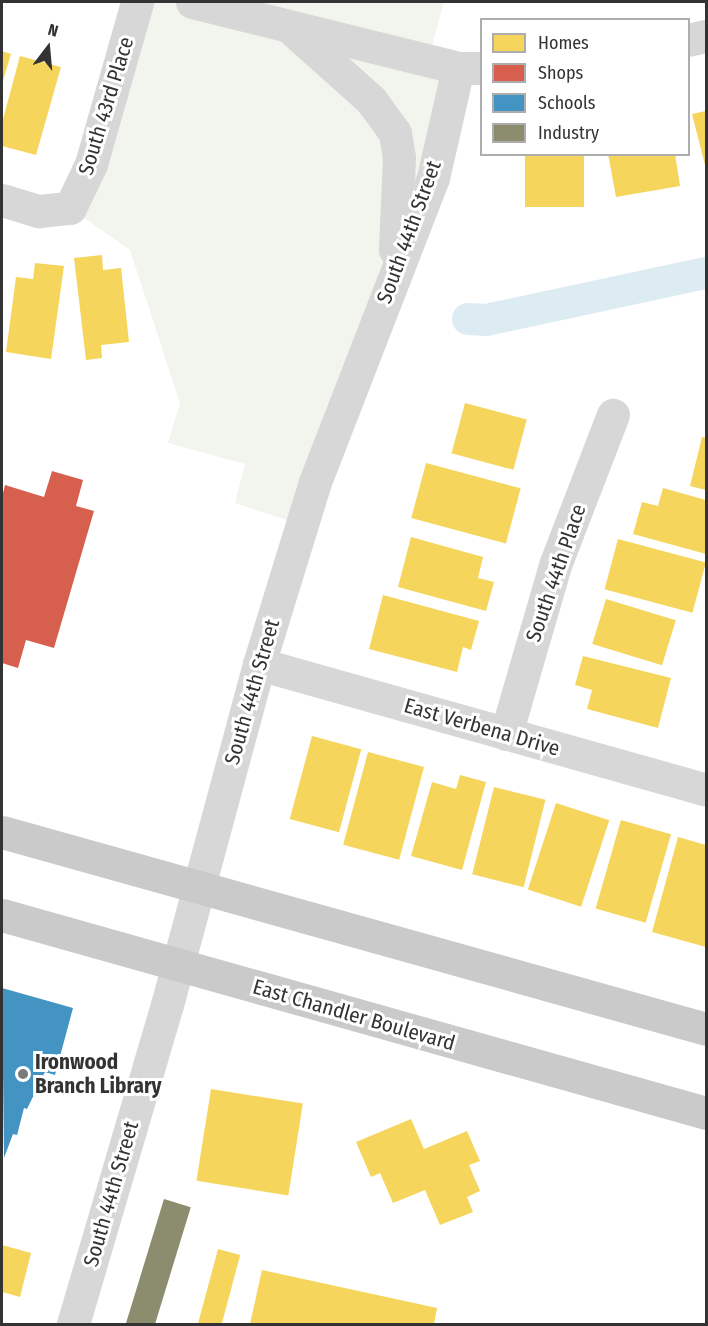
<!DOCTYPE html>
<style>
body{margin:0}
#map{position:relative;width:708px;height:1326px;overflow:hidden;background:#fff;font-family:"Fira Sans Condensed",sans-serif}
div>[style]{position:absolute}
.green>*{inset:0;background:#f1f5ed}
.homes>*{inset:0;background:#f6d55c;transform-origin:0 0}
.shops>*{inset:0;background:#d6604d}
.schools>*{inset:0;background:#4393c3}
.industry>*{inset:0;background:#8c8c6e;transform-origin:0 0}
.canal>*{height:32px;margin:-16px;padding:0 16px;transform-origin:16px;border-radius:16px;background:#ddebf3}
.minor>*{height:33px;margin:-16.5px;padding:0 16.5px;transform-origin:16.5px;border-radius:16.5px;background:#d7d7d7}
.major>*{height:33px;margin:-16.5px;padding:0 16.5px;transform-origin:16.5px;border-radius:16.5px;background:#cacaca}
.dots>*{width:16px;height:16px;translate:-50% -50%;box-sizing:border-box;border:3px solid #fff;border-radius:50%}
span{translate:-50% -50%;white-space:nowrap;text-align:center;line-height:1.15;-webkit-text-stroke:6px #fff;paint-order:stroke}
.street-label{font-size:21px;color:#333}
.poi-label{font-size:21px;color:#333;font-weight:700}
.left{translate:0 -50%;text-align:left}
.frame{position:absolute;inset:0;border:3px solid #333;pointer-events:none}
.legend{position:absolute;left:480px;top:18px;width:210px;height:138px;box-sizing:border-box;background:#fff;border:2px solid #adadad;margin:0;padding:8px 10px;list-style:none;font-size:18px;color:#333}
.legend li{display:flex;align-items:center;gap:12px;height:30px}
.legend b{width:30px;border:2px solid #adadad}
.north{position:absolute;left:18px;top:18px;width:60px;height:60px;-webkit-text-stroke:4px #fff;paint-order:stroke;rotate:16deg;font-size:16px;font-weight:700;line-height:24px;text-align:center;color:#333}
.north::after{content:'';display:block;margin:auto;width:21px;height:27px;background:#333;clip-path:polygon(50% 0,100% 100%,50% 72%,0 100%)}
</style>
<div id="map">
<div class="green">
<i style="clip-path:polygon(137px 2px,444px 2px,428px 60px,458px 68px,302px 525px,235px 503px,245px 464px,168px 443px,180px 403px,130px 250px,70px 208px)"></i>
</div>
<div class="homes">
<i style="clip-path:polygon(2px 51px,11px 54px,2px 84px)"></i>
<i style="clip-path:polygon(20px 56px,61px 67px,36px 155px,2px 146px,2px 123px)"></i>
<i style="clip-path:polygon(706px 111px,706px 169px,692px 114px)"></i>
<i style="left:525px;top:154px;width:59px;height:53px"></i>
<i style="clip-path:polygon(608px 154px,675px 154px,680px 186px,616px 197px)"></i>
<i style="clip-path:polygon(102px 255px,103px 270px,121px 268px,129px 342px,101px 345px,102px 358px,86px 360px,74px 258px)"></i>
<i style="clip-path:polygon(35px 263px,64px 266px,51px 359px,6px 352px,16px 277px,33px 279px)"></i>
<i style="left:465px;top:403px;width:64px;height:52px;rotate:15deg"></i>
<i style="clip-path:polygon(702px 437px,706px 438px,706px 490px,690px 486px)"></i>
<i style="left:426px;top:463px;width:98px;height:57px;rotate:15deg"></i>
<i style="clip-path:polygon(663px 488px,706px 500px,706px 554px,633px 534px,642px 502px,658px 506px)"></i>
<i style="clip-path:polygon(411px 537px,483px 557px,478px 578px,494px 582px,486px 611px,398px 587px)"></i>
<i style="left:618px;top:539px;width:91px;height:52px;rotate:15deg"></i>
<i style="clip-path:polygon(383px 595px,479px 621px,471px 650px,463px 647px,457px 672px,369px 649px)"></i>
<i style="left:606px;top:599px;width:73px;height:47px;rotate:17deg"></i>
<i style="clip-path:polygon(583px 656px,671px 678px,658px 728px,587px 709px,592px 690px,575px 685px)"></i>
<i style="left:312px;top:736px;width:51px;height:86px;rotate:15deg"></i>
<i style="left:368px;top:752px;width:58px;height:96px;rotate:15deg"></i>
<i style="clip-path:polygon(460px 775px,486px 782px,462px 870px,411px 856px,432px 782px,456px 789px)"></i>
<i style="left:494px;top:787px;width:53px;height:90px;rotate:14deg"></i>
<i style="left:556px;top:803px;width:56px;height:91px;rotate:18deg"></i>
<i style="left:621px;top:820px;width:52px;height:92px;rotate:16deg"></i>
<i style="clip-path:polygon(678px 837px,706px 845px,706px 947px,652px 932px)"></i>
<i style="left:211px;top:1089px;width:93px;height:93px;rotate:9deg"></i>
<i style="clip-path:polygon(411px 1119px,424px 1149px,467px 1131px,480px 1161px,469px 1165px,480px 1191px,467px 1197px,473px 1212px,440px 1225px,425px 1190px,393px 1203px,380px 1173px,371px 1177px,356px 1142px)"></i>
<i style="clip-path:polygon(2px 1245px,31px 1253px,20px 1297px,2px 1292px)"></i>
<i style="left:218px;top:1249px;width:23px;height:78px;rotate:15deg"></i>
<i style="clip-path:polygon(262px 1270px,437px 1308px,434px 1324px,250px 1324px)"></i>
</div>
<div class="shops">
<i style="clip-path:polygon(52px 471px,83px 480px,76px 506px,94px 511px,54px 648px,26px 640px,18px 668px,2px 663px,2px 497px,5px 485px,44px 497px)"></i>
</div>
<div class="schools">
<i style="clip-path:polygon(2px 988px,73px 1008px,55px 1075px,45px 1072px,27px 1109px,24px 1108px,17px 1135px,13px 1134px,4px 1158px)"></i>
</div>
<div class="industry">
<i style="left:164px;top:1199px;width:28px;height:130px;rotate:17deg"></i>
</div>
<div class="canal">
<i style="left:468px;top:319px;width:18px;rotate:3deg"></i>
<i style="left:486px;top:320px;width:225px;rotate:-12.1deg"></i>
</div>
<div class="minor">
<i style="left:192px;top:2px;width:274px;rotate:13.9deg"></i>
<i style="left:458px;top:68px;width:24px"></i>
<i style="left:295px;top:32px;width:102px;rotate:41.8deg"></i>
<i style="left:371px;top:100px;width:41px;rotate:54deg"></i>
<i style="left:395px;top:133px;width:24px;rotate:81deg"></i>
<i style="left:399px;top:157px;width:93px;rotate:92.5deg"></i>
<i style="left:688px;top:40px;width:18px;rotate:-13deg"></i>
<i style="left:2px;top:200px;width:39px;rotate:17deg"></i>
<i style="left:39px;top:211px;width:31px;rotate:-6deg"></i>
<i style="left:70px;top:208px;width:49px;rotate:-64.5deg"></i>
<i style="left:91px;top:164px;width:168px;rotate:-74.1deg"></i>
<i style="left:259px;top:664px;width:464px;rotate:15.7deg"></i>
<i style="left:506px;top:734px;width:176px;rotate:-73.8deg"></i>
<i style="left:555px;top:565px;width:161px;rotate:-68.9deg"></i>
<i style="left:73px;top:1324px;width:333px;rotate:-73.6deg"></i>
<i style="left:167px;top:1005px;width:353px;rotate:-74.9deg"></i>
<i style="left:259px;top:664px;width:190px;rotate:-72.9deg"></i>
<i style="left:315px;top:482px;width:326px;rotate:-68.8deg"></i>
<i style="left:433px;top:178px;width:113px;rotate:-77.2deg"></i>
</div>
<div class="major">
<i style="left:2px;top:832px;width:731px;rotate:15.63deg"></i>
<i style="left:2px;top:915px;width:731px;rotate:15.71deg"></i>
</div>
<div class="dots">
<i style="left:23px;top:1074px;background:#7a7a7a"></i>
</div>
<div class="street-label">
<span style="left:106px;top:106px;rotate:-73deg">South 43rd Place</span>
<span style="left:409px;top:232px;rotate:-70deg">South 44th Street</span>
<span style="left:556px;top:573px;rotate:-71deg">South 44th Place</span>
<span style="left:252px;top:692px;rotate:-74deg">South 44th Street</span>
<span style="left:482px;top:727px;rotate:16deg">East Verbena Drive</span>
<span style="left:354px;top:1015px;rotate:16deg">East Chandler Boulevard</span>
<span style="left:111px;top:1194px;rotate:-74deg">South 44th Street</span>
</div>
<div class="poi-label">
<span class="left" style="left:35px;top:1074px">Ironwood<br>Branch Library</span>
</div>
<div class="frame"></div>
<ul class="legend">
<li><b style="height:16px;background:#f6d55c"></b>Homes</li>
<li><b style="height:16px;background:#d6604d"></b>Shops</li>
<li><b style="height:16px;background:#4393c3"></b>Schools</li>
<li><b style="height:16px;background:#8c8c6e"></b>Industry</li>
</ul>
<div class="north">N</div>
</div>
